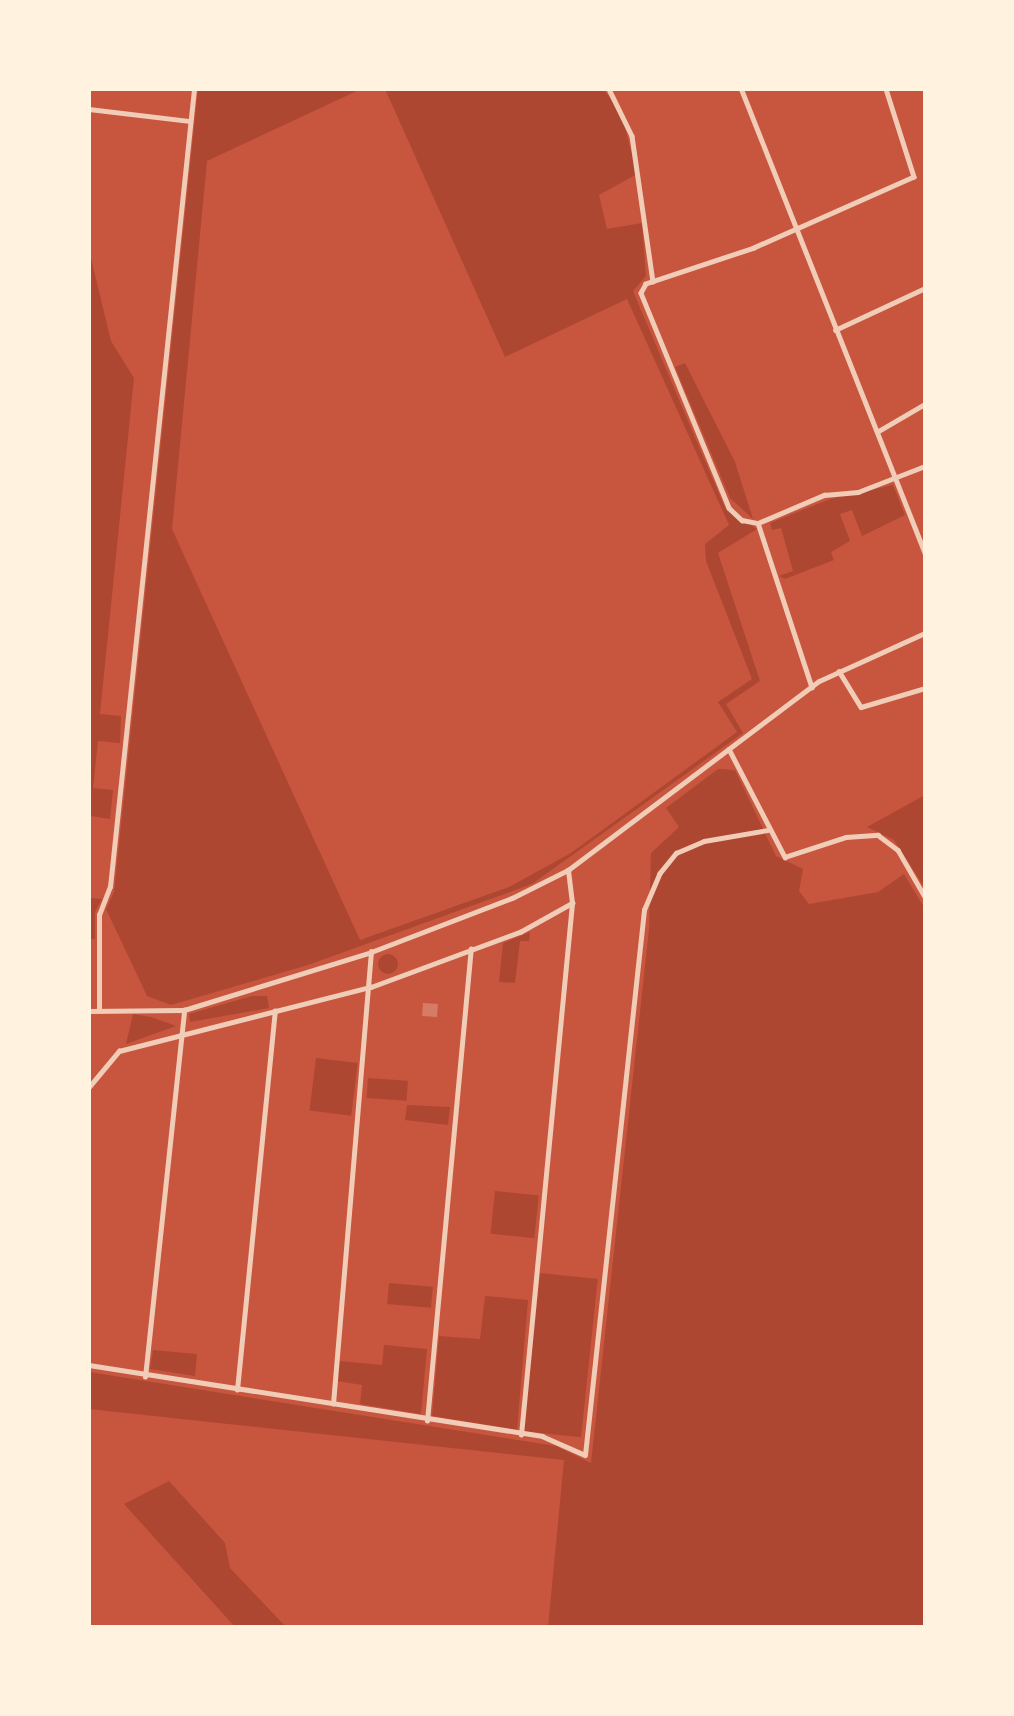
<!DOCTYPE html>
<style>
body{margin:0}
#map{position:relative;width:1014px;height:1716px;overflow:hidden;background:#c8553d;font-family:"PT Sans Narrow",sans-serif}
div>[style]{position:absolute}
.green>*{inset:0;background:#ae4732;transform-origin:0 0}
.round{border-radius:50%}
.building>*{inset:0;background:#d67c66;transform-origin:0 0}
.minor>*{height:4.5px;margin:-2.25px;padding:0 2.25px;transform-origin:2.25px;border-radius:2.25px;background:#f1ccb7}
.tertiary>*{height:5px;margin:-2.5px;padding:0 2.5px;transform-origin:2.5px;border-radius:2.5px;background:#f1ccb7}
span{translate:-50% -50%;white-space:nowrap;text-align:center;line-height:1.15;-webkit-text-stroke:5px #fff3e0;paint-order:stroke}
.frame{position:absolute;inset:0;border:91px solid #fff3e0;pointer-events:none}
</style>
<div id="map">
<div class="green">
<i style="clip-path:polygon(198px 89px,361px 89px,207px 161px,172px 529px,360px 940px,509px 887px,571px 853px,737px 732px,718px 702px,752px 679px,706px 561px,705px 544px,729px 525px,627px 299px,505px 357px,385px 89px,603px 89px,621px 112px,637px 174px,599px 195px,607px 229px,642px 223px,646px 276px,633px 291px,725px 508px,757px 529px,718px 553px,760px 681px,726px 704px,743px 733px,532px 884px,308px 965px,171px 1005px,147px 996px,106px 909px,114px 892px)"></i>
<i style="clip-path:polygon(89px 250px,111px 341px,134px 378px,100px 714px,121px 716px,120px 743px,98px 741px,93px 788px,113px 790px,110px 819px,91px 816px,89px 826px)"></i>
<i style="clip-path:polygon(685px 363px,735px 462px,753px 519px,730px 498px,675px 367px)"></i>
<i style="clip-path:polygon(893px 485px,905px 515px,862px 536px,852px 510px,840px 514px,850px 541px,831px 552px,834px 560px,785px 579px,779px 576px,793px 571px,781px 528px,772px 530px,770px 523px,830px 499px)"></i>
<i style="clip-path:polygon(718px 769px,735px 770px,776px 856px,803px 869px,799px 891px,809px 904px,878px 892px,904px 874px,925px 909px,925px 1627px,548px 1627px,564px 1460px,89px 1409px,89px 1372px,556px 1446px,591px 1463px,649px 929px,651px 853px,679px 827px,666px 808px)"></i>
<i style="clip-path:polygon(925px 795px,925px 888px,894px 840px,867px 827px)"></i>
<i style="clip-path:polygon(89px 898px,102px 899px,95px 912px,95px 939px,89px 939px)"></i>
<i style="clip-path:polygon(530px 932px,529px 941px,520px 941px,515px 983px,499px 982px,503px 943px)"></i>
<i class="round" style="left:378px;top:954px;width:20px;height:20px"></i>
<i style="clip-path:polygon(252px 996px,267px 996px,269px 1008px,190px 1022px,189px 1014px)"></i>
<i style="clip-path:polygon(133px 1014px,151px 1017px,176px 1026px,126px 1044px)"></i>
<i style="left:316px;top:1058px;width:42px;height:53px;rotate:7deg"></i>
<i style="left:368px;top:1078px;width:40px;height:20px;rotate:4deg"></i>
<i style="clip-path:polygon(407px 1105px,450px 1107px,448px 1125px,405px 1120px)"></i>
<i style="left:495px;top:1191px;width:44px;height:43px;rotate:6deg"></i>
<i style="left:540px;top:1273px;width:58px;height:159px;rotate:6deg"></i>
<i style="left:389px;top:1283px;width:44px;height:21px;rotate:5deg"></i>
<i style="clip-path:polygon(485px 1296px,528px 1300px,517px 1430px,432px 1416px,439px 1336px,480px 1339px)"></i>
<i style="clip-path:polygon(384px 1345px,427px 1349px,421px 1414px,360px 1404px,362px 1385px,337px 1381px,339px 1361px,382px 1365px)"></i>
<i style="clip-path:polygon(153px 1350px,197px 1354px,195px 1376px,150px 1369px)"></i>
<i style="clip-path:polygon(169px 1481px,225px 1543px,230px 1568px,286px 1627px,235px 1627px,124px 1504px)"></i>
</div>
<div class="building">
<i style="left:423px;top:1003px;width:15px;height:13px;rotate:4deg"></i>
</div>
<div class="minor">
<i style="left:609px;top:89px;width:52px;rotate:63.9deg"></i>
<i style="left:632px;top:136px;width:147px;rotate:81.8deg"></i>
<i style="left:886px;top:89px;width:92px;rotate:72.3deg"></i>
<i style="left:914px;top:177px;width:175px;rotate:156.1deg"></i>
<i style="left:754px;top:248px;width:114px;rotate:161.6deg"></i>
<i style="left:646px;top:284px;width:10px;rotate:119deg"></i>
<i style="left:641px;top:293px;width:232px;rotate:67.7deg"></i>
<i style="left:729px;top:508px;width:18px;rotate:43deg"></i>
<i style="left:742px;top:520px;width:16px;rotate:11deg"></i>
<i style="left:758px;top:523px;width:72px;rotate:-23deg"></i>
<i style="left:824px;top:495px;width:34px;rotate:-5deg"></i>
<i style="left:858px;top:492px;width:72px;rotate:-21.2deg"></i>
<i style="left:89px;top:109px;width:102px;rotate:6.8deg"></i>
<i style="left:835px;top:330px;width:99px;rotate:-25deg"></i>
<i style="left:877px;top:432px;width:56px;rotate:-30.3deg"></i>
<i style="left:758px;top:523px;width:173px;rotate:71.8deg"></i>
<i style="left:839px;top:671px;width:42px;rotate:58.6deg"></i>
<i style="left:861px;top:707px;width:67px;rotate:-16.5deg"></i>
<i style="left:729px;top:749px;width:122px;rotate:62.6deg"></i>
<i style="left:785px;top:857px;width:64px;rotate:-18.2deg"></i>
<i style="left:846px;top:837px;width:32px;rotate:-4deg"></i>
<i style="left:878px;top:835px;width:25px;rotate:37deg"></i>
<i style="left:898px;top:850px;width:54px;rotate:60.1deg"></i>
<i style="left:99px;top:1009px;width:94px;rotate:-90deg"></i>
<i style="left:99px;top:915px;width:30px;rotate:-69deg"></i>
<i style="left:110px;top:887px;width:802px;rotate:-83.99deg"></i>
<i style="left:89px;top:1087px;width:47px;rotate:-50.2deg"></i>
<i style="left:119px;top:1051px;width:260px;rotate:-14.3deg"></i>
<i style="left:371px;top:987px;width:159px;rotate:-20.3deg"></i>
<i style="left:520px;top:932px;width:60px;rotate:-29.1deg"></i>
<i style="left:89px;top:1365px;width:459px;rotate:8.9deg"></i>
<i style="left:542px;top:1436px;width:47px;rotate:23.8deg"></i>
<i style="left:585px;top:1455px;width:548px;rotate:-83.82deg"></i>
<i style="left:644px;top:910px;width:39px;rotate:-67deg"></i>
<i style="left:659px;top:874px;width:27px;rotate:-51deg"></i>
<i style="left:676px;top:853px;width:30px;rotate:-23deg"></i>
<i style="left:704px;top:841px;width:65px;rotate:-9.8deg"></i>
<i style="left:145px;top:1377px;width:369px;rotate:-83.9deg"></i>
<i style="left:237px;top:1390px;width:381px;rotate:-84.3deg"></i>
<i style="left:333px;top:1404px;width:454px;rotate:-85.2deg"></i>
<i style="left:427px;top:1421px;width:474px;rotate:-84.7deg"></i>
<i style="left:521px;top:1435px;width:534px;rotate:-84.52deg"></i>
<i style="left:572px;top:903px;width:33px;rotate:-97deg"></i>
</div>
<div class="tertiary">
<i style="left:741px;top:89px;width:499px;rotate:68.4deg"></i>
<i style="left:89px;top:1011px;width:95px;rotate:-0.6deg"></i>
<i style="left:184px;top:1010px;width:196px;rotate:-17.2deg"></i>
<i style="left:371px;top:952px;width:151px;rotate:-21deg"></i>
<i style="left:512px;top:898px;width:63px;rotate:-26.6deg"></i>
<i style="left:568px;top:870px;width:314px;rotate:-37deg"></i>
<i style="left:819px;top:681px;width:116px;rotate:-24.4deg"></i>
</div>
<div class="frame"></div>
</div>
